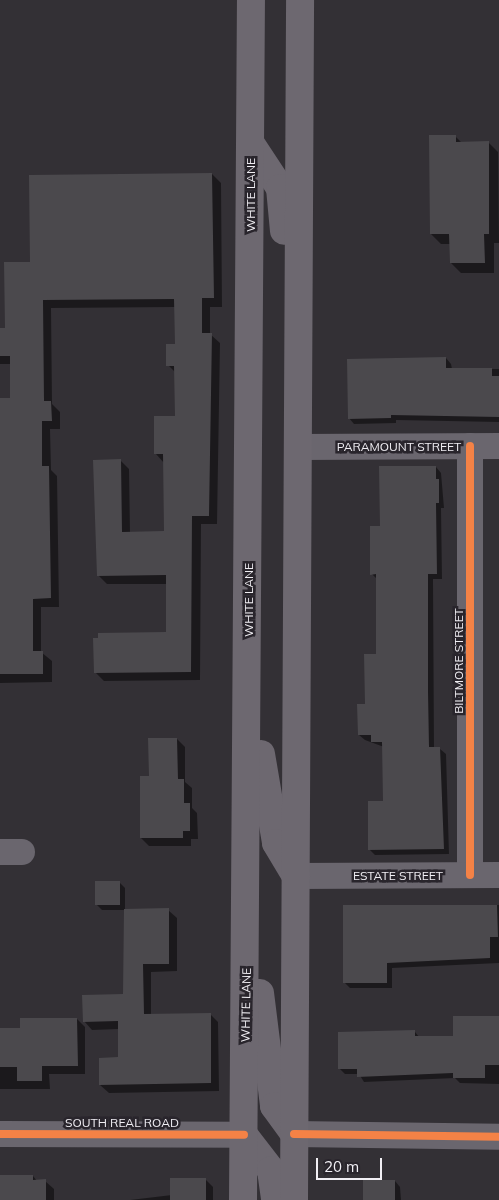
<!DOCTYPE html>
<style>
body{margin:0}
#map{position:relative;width:499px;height:1200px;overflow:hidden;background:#333035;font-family:Mulish,sans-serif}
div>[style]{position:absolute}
.shadow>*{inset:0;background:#0007}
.building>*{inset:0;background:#4b494d;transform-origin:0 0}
.street>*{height:26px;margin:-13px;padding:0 13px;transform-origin:13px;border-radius:13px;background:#6a666e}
.secondary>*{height:28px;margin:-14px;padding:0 14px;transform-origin:14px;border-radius:14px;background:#6d6870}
.cycleway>*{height:8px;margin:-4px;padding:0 4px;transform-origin:4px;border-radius:4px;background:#f48246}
span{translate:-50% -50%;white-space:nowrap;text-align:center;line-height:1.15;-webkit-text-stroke:5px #29252c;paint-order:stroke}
.street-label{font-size:12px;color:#f1eff4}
.scale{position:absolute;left:316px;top:1158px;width:66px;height:22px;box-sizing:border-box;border:2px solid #f1eff4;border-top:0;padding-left:6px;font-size:15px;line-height:18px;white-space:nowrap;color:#f1eff4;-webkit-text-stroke:4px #29252c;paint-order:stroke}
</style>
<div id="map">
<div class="shadow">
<i style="clip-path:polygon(455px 136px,462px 143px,488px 142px,498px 152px,499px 243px,494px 243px,494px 273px,461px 273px,451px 263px,451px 244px,441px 244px,431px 234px)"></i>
<i style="clip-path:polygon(212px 174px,221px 183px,222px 307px,210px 307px,210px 334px,220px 343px,217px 524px,201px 524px,200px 680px,104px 681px,95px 672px,167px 634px,167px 584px,107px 584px,98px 575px,120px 460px,129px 469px,130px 533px,165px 533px,164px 463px,156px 454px,176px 417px,176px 373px,168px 365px,176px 345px,175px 307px,51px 308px,52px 404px,60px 412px,60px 429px,50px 429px,51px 470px,57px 476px,59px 607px,41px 607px,41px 652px,52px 661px,52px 682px,0 683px,0 400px,11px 399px,11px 364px,0 364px,0 330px,6px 330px,31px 263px)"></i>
<i style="clip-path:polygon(446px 358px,451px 364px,452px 369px,499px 369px,499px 422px,396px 420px,396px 423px,354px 424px,349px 418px)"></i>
<i style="clip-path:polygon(436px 467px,441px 473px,444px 508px,441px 508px,442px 579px,433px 579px,434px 749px,440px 749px,446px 754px,449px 854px,375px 855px,369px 849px,384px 802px,384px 747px,365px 740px,359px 735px,378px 655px,377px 579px,372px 574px,381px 527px)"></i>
<i style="clip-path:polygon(177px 739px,185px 747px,185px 782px,192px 788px,192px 808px,197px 813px,198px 839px,191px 839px,191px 846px,149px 846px,141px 838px,150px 777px)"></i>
<i style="clip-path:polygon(119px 882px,125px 888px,125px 910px,102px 910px,97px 905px)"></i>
<i style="clip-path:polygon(499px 905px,499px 963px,392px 968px,392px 988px,350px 988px,345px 983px,344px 906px)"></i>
<i style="clip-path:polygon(168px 910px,177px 918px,177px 971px,151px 972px,151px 1015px,210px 1014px,218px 1022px,219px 1091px,109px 1093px,100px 1085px,120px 1059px,119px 1029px,92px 1030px,84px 1021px,124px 996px)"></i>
<i style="clip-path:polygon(499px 1018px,499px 1084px,460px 1083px,455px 1078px,364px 1082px,359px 1074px,345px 1074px,340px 1069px,415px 1032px,420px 1038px,454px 1037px)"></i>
<i style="clip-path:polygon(77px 1019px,85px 1027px,85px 1074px,49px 1074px,50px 1089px,0 1089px,0 1030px,21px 1029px)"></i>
<i style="clip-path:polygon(33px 1176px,37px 1181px,45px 1181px,54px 1189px,54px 1200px,0 1200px,0 1177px)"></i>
<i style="clip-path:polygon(205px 1179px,213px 1187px,213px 1200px,130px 1200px,172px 1195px)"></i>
<i style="clip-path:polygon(395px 1181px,400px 1187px,401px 1200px,364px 1200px)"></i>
</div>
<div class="building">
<i style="clip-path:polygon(429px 135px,456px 135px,456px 142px,489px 141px,489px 234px,484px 234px,485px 263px,450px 263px,449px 234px,430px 234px)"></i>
<i style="clip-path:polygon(212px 173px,214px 298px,202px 298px,202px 333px,212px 333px,209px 516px,192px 516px,191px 672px,94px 673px,93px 638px,98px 638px,98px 633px,166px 632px,166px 575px,97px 576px,93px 460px,121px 459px,122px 532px,164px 531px,163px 454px,154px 454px,154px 416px,175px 416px,174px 366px,166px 366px,166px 344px,175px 344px,174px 299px,43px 300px,44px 401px,51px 401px,52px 421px,42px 421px,42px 466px,49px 466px,51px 598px,33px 599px,33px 651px,43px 651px,43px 674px,0 674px,0 398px,10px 398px,10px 356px,0 356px,0 328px,5px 328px,4px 262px,30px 262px,29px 175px)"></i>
<i style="clip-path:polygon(446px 357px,446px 368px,492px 368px,492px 376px,499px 376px,499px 417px,391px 415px,391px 418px,348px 419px,347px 359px)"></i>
<i style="clip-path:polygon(379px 466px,436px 466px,436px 479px,439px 479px,439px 503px,436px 503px,437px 574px,428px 574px,428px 691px,429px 747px,440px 747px,444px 849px,368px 850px,368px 801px,383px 801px,382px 742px,371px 742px,371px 735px,358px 735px,357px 704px,365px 704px,364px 654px,376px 654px,376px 574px,370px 575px,370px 526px,380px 526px)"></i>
<i style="clip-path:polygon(148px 738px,177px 738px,178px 779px,184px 779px,184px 803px,190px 803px,190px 831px,183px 831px,183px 838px,140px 838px,140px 776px,149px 776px)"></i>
<i style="left:95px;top:881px;width:25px;height:24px"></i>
<i style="clip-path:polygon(343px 905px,497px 905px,498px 937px,490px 937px,490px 958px,387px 963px,387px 983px,343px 983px)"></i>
<i style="clip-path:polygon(169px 908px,169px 964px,143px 964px,144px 1014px,211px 1013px,211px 1083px,99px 1085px,99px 1058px,118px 1057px,118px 1021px,83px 1022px,82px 995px,123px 994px,124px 909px)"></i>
<i style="clip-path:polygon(453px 1016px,499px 1016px,499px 1065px,485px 1065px,485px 1078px,453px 1078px,453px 1073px,357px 1077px,357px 1069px,338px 1069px,338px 1032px,415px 1030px,415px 1036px,453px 1036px)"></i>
<i style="clip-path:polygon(20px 1018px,77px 1018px,78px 1066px,42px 1066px,42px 1081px,17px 1081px,17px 1067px,0 1067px,0 1028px,20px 1028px)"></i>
<i style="clip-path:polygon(0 1175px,33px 1175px,33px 1180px,46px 1179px,46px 1200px,0 1200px)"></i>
<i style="left:170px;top:1178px;width:36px;height:22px"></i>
<i style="left:363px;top:1180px;width:32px;height:20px"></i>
</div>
<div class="street">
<i style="left:470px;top:446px;width:429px;rotate:90deg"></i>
<i style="left:299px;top:447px;width:200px;rotate:-0.3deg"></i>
<i style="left:0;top:852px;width:22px"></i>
<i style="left:296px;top:876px;width:203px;rotate:-0.3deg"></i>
<i style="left:0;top:1134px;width:244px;rotate:0.2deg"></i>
<i style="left:294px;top:1134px;width:205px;rotate:0.8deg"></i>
</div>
<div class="secondary">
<i style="left:251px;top:144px;width:53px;rotate:56.6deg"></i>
<i style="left:280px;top:188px;width:43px;rotate:84.7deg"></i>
<i style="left:261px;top:754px;width:90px;rotate:80.4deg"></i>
<i style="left:276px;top:843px;width:39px;rotate:59deg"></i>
<i style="left:260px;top:993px;width:114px;rotate:82.9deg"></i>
<i style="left:274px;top:1106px;width:34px;rotate:54deg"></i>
<i style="left:244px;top:1135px;width:44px;rotate:52.4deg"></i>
<i style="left:271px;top:1170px;width:30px;rotate:82deg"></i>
<i style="left:243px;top:1200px;width:1200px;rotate:-89.62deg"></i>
<i style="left:294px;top:1200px;width:1200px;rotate:-89.71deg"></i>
</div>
<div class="cycleway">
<i style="left:470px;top:446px;width:429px;rotate:90deg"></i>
<i style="left:0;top:1134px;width:244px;rotate:0.2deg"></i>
<i style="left:294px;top:1134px;width:205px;rotate:0.8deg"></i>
</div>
<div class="street-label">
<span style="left:251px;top:195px;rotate:-90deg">WHITE LANE</span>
<span style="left:399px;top:447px">PARAMOUNT STREET</span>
<span style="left:249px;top:600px;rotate:-90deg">WHITE LANE</span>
<span style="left:459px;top:661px;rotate:-90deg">BILTMORE STREET</span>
<span style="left:398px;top:876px">ESTATE STREET</span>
<span style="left:246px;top:1005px;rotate:-89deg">WHITE LANE</span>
<span style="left:122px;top:1123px">SOUTH REAL ROAD</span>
</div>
<div class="scale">20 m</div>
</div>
